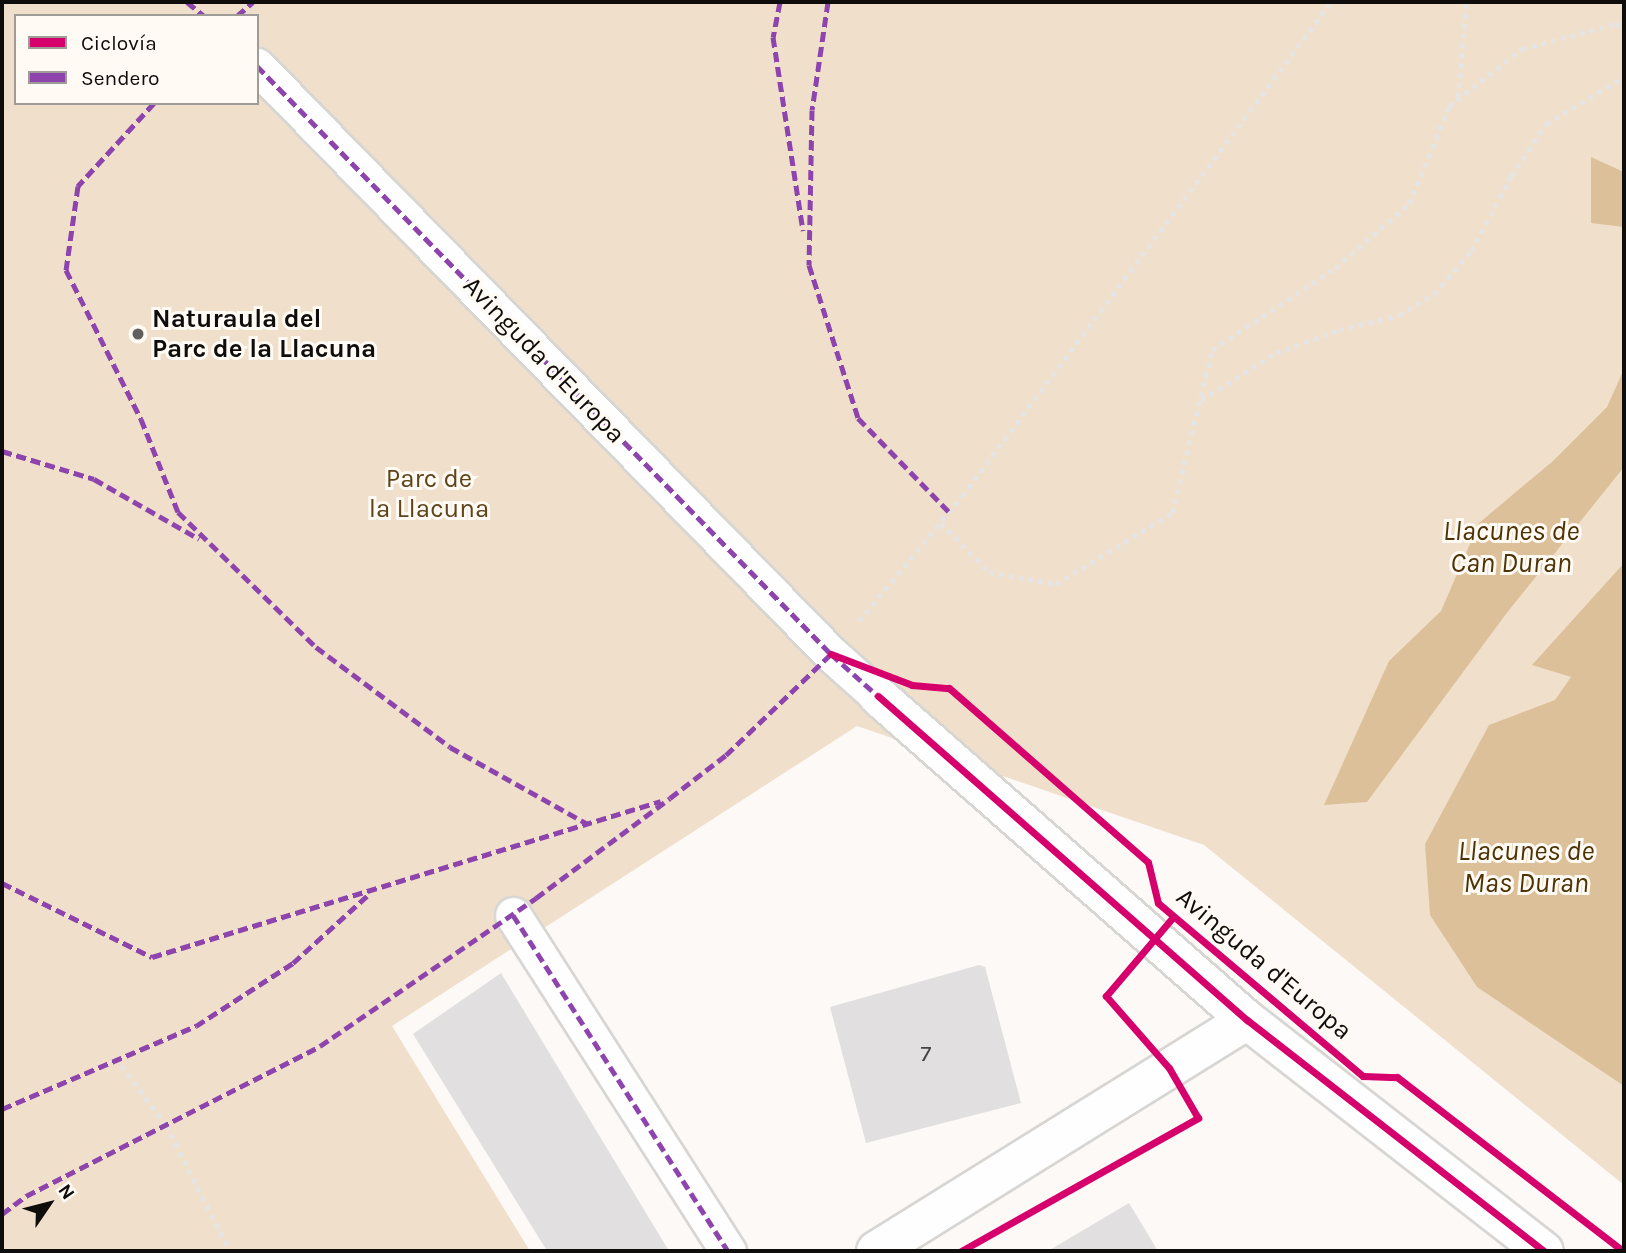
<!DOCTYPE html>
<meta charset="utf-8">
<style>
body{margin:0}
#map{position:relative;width:1626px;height:1253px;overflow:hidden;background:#fcf9f6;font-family:Karla,sans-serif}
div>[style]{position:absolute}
.green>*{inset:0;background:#f0e0cb}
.water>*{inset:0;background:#dcc09a}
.building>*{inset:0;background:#e1dfdf}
.path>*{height:4.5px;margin-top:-2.25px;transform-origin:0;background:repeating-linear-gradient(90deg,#e5e4e2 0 5px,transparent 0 10px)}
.roads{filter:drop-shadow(2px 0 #d8d6d3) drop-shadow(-2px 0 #d8d6d3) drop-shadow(0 2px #d8d6d3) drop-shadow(0 -2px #d8d6d3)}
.pedestrian>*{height:35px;margin:-17.5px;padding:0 17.5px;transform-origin:17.5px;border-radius:17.5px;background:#fffefe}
.minor>*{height:38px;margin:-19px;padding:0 19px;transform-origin:19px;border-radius:19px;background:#fffefe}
.quiet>*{height:5px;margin-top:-2.5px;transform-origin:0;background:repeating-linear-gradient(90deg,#8e44ad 0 10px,transparent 0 15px)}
.cycleway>*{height:7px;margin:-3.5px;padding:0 3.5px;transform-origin:3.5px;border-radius:3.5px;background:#d6006c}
.dots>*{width:19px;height:19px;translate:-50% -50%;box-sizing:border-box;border:4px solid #fffaf3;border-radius:50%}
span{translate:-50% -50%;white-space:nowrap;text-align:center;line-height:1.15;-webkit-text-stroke:6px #fffaf3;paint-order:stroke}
.number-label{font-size:23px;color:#454442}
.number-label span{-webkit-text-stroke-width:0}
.poi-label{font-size:26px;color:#0e0d0b;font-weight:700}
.left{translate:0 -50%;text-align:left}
.street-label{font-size:26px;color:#0e0d0b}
.park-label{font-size:26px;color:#5f441b}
.water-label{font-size:28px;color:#4e3306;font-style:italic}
.frame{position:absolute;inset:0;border:4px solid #0e0d0b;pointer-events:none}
.legend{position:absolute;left:14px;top:14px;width:245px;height:91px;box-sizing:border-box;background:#fffaf3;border:2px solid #9f9b96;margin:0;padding:9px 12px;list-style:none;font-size:21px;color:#0e0d0b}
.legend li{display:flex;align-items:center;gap:14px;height:35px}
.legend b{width:35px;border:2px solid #9f9b96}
.north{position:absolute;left:14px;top:1169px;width:70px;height:70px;-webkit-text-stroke:5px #fffaf3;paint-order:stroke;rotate:55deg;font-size:19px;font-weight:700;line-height:28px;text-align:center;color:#0e0d0b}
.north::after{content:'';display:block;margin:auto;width:24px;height:32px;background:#0e0d0b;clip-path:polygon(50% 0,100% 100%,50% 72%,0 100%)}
</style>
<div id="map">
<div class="green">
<i style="clip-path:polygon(evenodd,2px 2px,1624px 2px,1624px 1185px,1204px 845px,857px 726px,392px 1026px,530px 1251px,2px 1251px,2px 2px,16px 16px,257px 16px,257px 103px,16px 103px,16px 16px)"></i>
</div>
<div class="water">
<i style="clip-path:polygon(1591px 157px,1624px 172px,1624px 227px,1591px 223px)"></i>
<i style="clip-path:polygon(1624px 369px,1624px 467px,1506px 614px,1367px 802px,1324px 805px,1389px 661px,1441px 611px,1479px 523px,1553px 461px,1607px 407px)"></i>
<i style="clip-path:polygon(1624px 563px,1624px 1086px,1477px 987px,1430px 915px,1425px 844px,1489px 725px,1555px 700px,1571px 677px,1532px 665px)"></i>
</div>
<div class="building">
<i style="clip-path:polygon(979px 965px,985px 967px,1021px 1103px,866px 1143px,830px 1007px)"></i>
<i style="clip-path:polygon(501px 973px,669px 1251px,547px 1251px,413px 1034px)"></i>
<i style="clip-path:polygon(1129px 1203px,1158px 1251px,1048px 1251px)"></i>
</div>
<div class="path">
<i style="left:1458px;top:98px;width:96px;rotate:-85.2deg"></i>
<i style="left:1201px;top:400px;width:89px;rotate:-32.1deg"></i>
<i style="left:1276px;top:353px;width:67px;rotate:-20.1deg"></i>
<i style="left:1339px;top:330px;width:62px;rotate:-14deg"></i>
<i style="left:1399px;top:315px;width:41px;rotate:-31deg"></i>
<i style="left:1434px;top:294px;width:57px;rotate:-49.3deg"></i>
<i style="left:1471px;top:251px;width:85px;rotate:-61.9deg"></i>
<i style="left:1511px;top:176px;width:63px;rotate:-56.1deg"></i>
<i style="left:1546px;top:124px;width:91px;rotate:-31.1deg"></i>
<i style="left:941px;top:523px;width:69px;rotate:45.6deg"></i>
<i style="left:989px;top:572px;width:68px;rotate:10.2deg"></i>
<i style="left:1056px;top:584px;width:136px;rotate:-31.5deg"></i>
<i style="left:1172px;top:513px;width:168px;rotate:-76.2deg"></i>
<i style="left:1212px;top:350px;width:148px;rotate:-33.7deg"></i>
<i style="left:1335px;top:268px;width:98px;rotate:-40.9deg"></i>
<i style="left:1409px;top:204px;width:106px;rotate:-67.8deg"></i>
<i style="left:1449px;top:106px;width:93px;rotate:-38deg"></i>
<i style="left:1522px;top:49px;width:96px;rotate:-15deg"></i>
<i style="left:1615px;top:24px;width:9px;rotate:13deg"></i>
<i style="left:859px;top:621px;width:162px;rotate:-50.5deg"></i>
<i style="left:962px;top:496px;width:617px;rotate:-53.24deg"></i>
<i style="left:116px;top:1057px;width:84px;rotate:53.7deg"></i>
<i style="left:166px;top:1125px;width:141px;rotate:63.1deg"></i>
</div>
<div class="roads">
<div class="pedestrian">
<i style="left:257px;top:66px;width:822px;rotate:45.69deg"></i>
<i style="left:831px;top:654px;width:63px;rotate:41.8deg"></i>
<i style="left:513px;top:915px;width:399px;rotate:57.4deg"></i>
</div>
<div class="minor">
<i style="left:878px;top:696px;width:491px;rotate:41.3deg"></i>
<i style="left:1247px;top:1020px;width:376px;rotate:37.9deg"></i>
<i style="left:876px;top:1251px;width:437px;rotate:-31.9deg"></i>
</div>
</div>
<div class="quiet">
<i style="left:187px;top:2px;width:22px;rotate:39deg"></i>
<i style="left:780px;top:2px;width:36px;rotate:101deg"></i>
<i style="left:773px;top:37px;width:196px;rotate:81.2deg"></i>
<i style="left:828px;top:2px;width:109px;rotate:98.4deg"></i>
<i style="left:812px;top:110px;width:155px;rotate:91.1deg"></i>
<i style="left:809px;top:265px;width:161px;rotate:72.2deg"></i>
<i style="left:858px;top:418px;width:131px;rotate:45.9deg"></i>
<i style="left:237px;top:16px;width:21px;rotate:-41deg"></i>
<i style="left:257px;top:66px;width:822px;rotate:45.69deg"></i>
<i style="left:831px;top:654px;width:63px;rotate:41.8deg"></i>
<i style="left:154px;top:103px;width:113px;rotate:132.5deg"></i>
<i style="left:78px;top:186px;width:85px;rotate:98.1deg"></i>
<i style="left:66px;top:270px;width:167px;rotate:63.3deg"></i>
<i style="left:141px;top:419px;width:100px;rotate:68.3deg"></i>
<i style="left:178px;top:512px;width:193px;rotate:44.4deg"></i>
<i style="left:316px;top:647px;width:167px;rotate:36.7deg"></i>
<i style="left:450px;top:747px;width:158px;rotate:29.2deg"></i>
<i style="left:2px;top:451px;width:96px;rotate:16.9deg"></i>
<i style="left:94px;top:479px;width:121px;rotate:29.7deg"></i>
<i style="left:2px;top:883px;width:167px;rotate:26.3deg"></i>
<i style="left:152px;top:957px;width:532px;rotate:-17.04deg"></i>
<i style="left:513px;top:915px;width:399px;rotate:57.4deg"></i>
<i style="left:2px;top:1109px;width:211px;rotate:-23.2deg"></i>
<i style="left:196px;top:1026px;width:116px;rotate:-33deg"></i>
<i style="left:293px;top:963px;width:100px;rotate:-42.2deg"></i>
<i style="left:2px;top:1214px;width:30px;rotate:-37deg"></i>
<i style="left:26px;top:1196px;width:330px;rotate:-27deg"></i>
<i style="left:320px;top:1046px;width:262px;rotate:-34.4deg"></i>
<i style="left:536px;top:898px;width:167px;rotate:-36.7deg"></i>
<i style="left:670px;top:798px;width:71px;rotate:-37.5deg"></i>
<i style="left:726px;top:755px;width:146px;rotate:-43.9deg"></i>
</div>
<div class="cycleway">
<i style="left:831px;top:654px;width:87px;rotate:20.9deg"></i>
<i style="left:912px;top:685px;width:37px;rotate:5deg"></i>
<i style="left:949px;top:688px;width:264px;rotate:41.2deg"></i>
<i style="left:1148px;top:862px;width:42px;rotate:76.3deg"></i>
<i style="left:1158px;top:903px;width:268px;rotate:40.2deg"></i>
<i style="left:1363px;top:1076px;width:34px;rotate:2deg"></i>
<i style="left:1397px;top:1077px;width:285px;rotate:37.6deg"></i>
<i style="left:878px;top:696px;width:491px;rotate:41.3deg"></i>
<i style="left:1247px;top:1020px;width:376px;rotate:37.9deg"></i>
<i style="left:961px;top:1251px;width:272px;rotate:-29.3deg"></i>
<i style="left:1198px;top:1118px;width:58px;rotate:-120.1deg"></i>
<i style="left:1169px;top:1068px;width:96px;rotate:-131.2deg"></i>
<i style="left:1106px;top:996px;width:104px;rotate:-49.7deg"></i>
</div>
<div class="dots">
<i style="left:138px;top:334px;background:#61605d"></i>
</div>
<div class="number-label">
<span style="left:926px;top:1054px">7</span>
</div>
<div class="poi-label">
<span class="left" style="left:152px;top:334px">Naturaula del<br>Parc de la Llacuna</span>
</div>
<div class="street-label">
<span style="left:544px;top:360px;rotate:46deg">Avinguda d'Europa</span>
<span style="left:1264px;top:964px;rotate:40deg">Avinguda d'Europa</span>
</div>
<div class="park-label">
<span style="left:429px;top:494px">Parc de<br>la Llacuna</span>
</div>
<div class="water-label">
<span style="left:1511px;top:547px">Llacunes de<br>Can Duran</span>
<span style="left:1526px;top:867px">Llacunes de<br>Mas Duran</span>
</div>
<div class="frame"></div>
<ul class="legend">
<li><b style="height:9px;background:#d6006c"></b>Ciclovía</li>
<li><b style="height:9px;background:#8e44ad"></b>Sendero</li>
</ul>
<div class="north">N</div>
</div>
